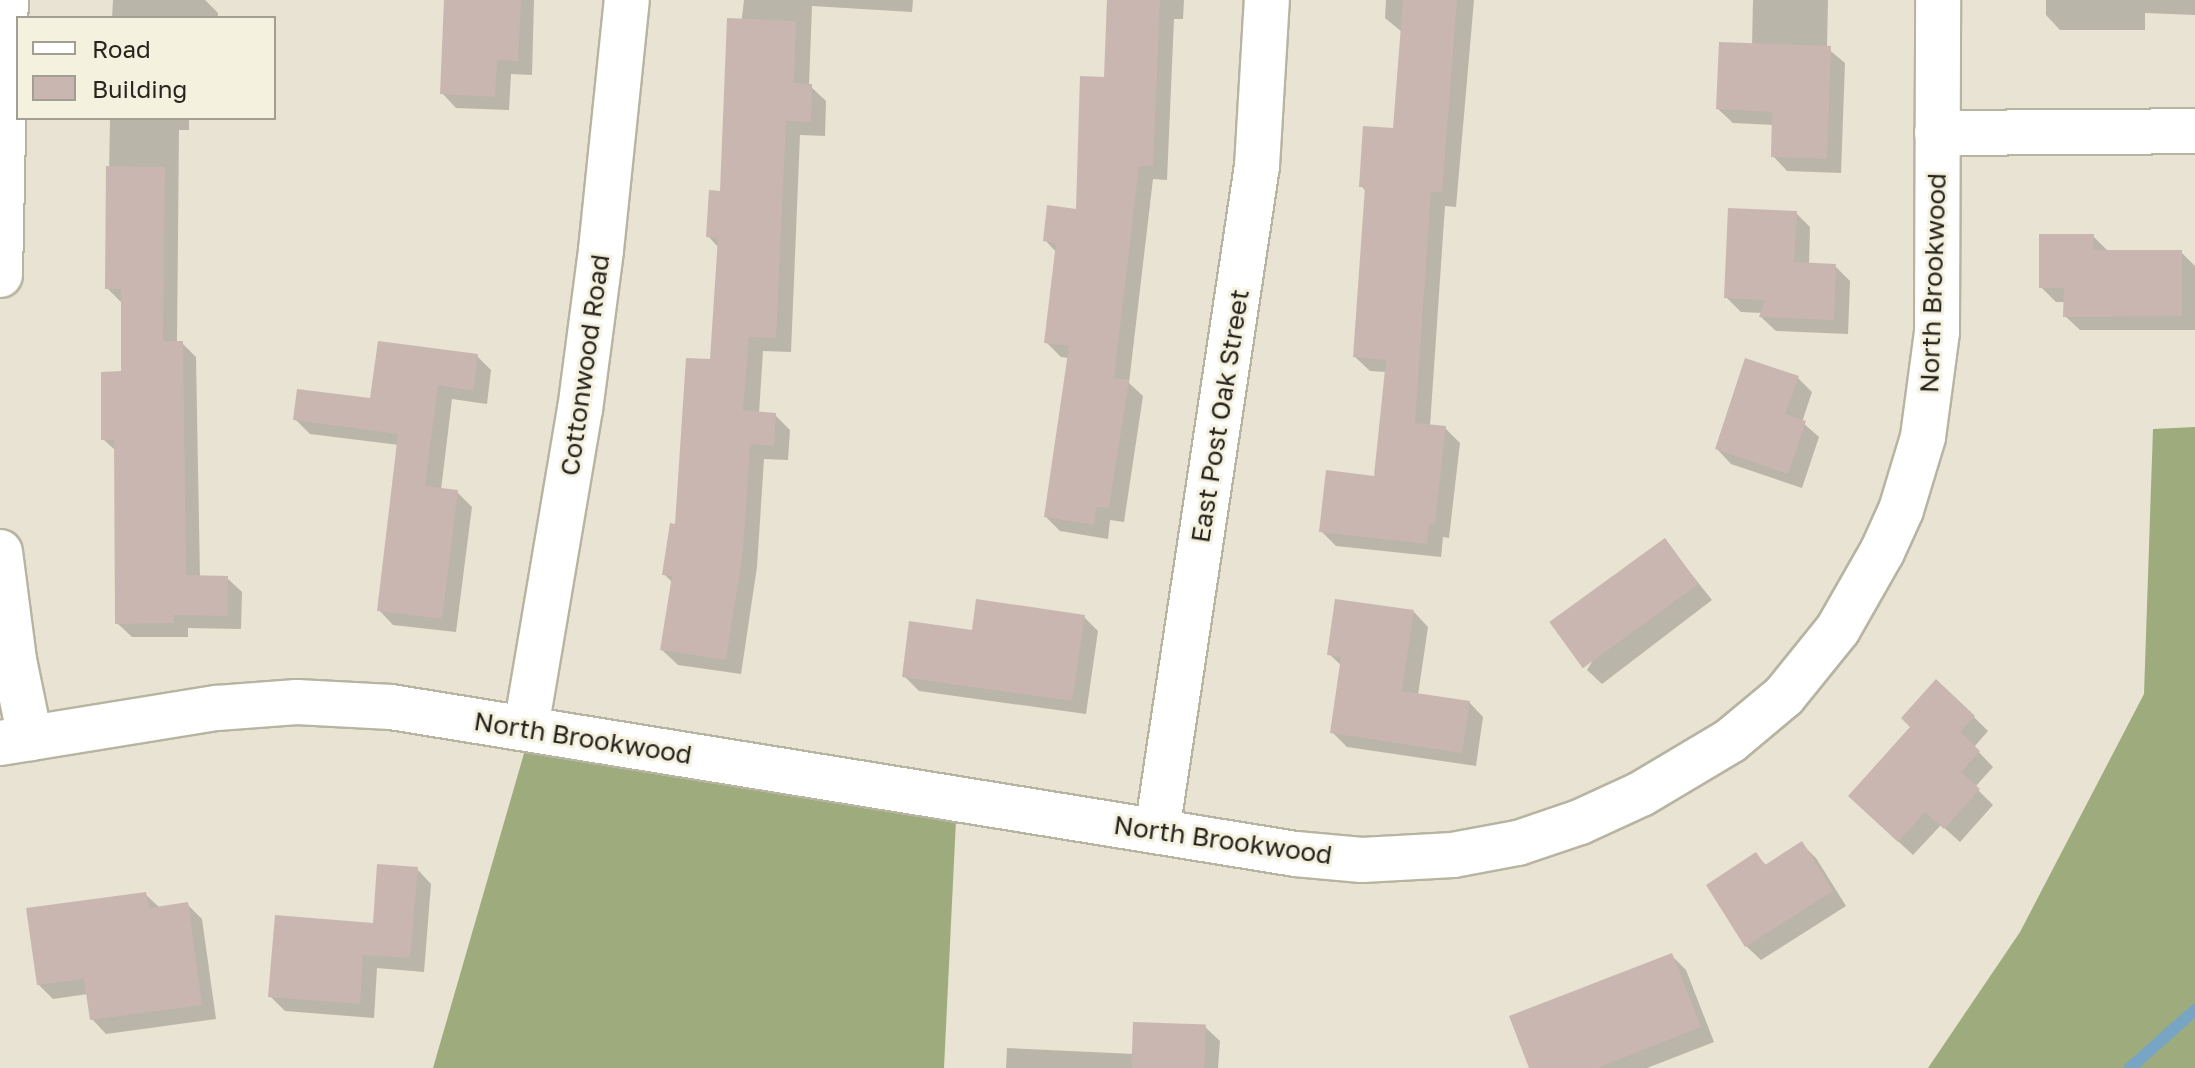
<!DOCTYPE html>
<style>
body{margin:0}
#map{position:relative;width:2195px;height:1068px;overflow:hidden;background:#e8e3d2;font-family:"Golos Text",sans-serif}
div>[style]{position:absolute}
.forest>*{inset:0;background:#9eac7d}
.shadow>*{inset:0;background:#0003}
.stream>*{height:12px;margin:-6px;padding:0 6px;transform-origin:6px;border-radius:6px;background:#78a5c4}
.building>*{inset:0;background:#cab6b0;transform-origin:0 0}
.roads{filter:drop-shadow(2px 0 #b8b4a2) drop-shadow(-2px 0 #b8b4a2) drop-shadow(0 2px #b8b4a2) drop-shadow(0 -2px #b8b4a2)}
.minor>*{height:44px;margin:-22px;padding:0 22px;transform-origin:22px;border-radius:22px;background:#fff}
span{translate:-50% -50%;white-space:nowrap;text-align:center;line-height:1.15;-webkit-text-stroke:6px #f5f1df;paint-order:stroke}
.street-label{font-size:26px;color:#26241e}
.legend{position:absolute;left:16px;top:16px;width:260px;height:104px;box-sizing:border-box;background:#f5f1df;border:2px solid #a29f92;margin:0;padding:10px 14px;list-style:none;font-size:24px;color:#26241e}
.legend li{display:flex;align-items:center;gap:16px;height:40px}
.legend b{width:40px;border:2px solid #a29f92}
</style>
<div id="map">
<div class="forest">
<i style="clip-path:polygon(2195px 427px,2195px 1068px,1928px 1068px,2020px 932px,2144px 694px,2153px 429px)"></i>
<i style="clip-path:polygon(525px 750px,957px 799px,944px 1068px,433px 1068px)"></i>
</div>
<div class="shadow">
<i style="clip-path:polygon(113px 0,205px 0,218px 13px,218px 18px,112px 18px)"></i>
<i style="clip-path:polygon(446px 0,534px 0,532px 75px,511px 74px,509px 110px,456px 108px,442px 93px)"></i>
<i style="clip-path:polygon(744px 0,913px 0,912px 12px,812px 6px,809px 85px,826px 101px,825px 136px,800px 135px,791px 352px,763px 351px,759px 414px,775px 415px,790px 430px,788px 460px,764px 459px,757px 567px,741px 674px,678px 665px,662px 650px,673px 583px,664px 574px,711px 361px,719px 248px,708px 236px,721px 193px)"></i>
<i style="clip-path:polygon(1107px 0,1184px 0,1183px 19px,1174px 19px,1167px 180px,1153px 179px,1129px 383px,1143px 396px,1124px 522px,1110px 520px,1108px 539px,1060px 531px,1046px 517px,1069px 358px,1061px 357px,1046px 342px,1057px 253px,1045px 240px,1078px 211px,1106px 79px)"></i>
<i style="clip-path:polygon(1386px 0,1474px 0,1456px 207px,1445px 206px,1430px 426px,1445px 428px,1460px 443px,1449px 538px,1443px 537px,1441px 557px,1336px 546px,1321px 531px,1375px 478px,1386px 372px,1370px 371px,1355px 357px,1367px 192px,1361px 186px,1395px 130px,1402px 32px,1385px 18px)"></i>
<i style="clip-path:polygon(1753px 0,1828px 0,1827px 48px,1845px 63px,1841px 173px,1787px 171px,1773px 156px,1774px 125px,1733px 123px,1718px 109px,1752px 45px)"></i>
<i style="clip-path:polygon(2046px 0,2195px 0,2195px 15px,2145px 13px,2145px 30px,2060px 30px,2046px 15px)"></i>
<i style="clip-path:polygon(110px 118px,189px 118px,189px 130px,179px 130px,177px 343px,182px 343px,196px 357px,200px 578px,227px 578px,242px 592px,241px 629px,188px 628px,188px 637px,132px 637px,117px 623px,116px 451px,103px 439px,123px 373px,121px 302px,107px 288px)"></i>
<i style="clip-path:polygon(1796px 213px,1810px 227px,1809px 265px,1835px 266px,1850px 281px,1848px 334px,1776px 331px,1761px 317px,1763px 313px,1741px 312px,1726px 297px)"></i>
<i style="clip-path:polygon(2093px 236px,2107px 250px,2181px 252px,2195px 266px,2195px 330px,2080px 330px,2065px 316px,2065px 302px,2056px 302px,2041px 287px)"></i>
<i style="clip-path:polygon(477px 356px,491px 370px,487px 404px,452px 399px,441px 490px,457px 492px,472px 507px,456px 632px,393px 625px,379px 610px,399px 445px,310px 434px,295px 419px,372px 400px)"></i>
<i style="clip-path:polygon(1798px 378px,1812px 392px,1802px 422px,1819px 437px,1802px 488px,1731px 464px,1717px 449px)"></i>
<i style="clip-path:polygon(1665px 541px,1712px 600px,1602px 684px,1587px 670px)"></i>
<i style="clip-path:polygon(1414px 612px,1428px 627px,1418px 695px,1469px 702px,1483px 717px,1476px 766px,1347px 747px,1332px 732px,1342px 666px,1329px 654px)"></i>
<i style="clip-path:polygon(1084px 617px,1098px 631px,1086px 714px,919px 691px,904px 676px,974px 633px)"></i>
<i style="clip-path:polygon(1974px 717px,1988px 731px,1974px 747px,1993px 767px,1975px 787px,1993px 805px,1960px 842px,1941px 825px,1913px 855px,1865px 811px)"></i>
<i style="clip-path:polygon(1802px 844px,1816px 858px,1846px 906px,1761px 960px,1746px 946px,1756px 855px,1767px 866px)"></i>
<i style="clip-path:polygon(417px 869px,431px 884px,424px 972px,377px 968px,374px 1018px,285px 1011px,270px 996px,374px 925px)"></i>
<i style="clip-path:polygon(145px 894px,160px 908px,188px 905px,202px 919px,216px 1019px,106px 1034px,92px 1019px,88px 994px,53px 999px,38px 984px)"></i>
<i style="clip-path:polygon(1671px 955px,1686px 970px,1714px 1042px,1647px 1068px,1531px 1068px)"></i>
<i style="clip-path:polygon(1205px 1027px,1220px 1041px,1218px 1068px,1006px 1068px,1007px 1048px,1134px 1054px)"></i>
</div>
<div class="stream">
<i style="left:2130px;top:1068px;width:87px;rotate:-41.7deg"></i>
</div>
<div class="building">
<i style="clip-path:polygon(444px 0,521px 0,518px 61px,497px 60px,495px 97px,440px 94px)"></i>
<i style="clip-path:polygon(1107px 0,1160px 0,1153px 166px,1139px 166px,1114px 378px,1129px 380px,1109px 508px,1096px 507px,1094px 525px,1044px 517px,1069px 346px,1044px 343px,1056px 243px,1043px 241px,1047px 205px,1076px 209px,1080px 76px,1104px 77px)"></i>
<i style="clip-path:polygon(1403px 0,1457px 0,1442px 193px,1431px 192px,1415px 423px,1446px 426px,1435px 524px,1429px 524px,1427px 544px,1319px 532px,1326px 470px,1374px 476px,1386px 360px,1353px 357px,1365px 187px,1359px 187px,1363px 126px,1393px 128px)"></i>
<i style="clip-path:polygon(727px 18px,796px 21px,794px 83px,812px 84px,811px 122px,786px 121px,776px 338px,749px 337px,743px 410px,776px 413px,774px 446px,750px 444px,743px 551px,726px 660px,660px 650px,672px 576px,662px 575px,670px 523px,675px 524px,686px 358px,710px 359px,718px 238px,706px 237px,709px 190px,720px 191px)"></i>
<i style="clip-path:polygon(1719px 42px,1831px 46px,1827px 159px,1771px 157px,1772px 112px,1716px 109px)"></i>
<i style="clip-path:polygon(106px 166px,165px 167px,163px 341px,183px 341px,186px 575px,228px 576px,228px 616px,174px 615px,174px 623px,115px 624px,114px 440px,101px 440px,101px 372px,121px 371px,121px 289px,105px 289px)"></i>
<i style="clip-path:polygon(1728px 208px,1797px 211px,1794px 262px,1836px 264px,1834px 320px,1759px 317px,1765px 300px,1724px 298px)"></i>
<i style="clip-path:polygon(2039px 234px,2094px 234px,2093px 250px,2182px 250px,2182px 316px,2063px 317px,2064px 288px,2039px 288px)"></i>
<i style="clip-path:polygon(378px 341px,478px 354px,473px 391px,438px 385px,425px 486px,458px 490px,442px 619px,377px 611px,398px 434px,293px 420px,297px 389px,370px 398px)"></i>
<i style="clip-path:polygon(1745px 358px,1799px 376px,1785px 414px,1806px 421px,1788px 474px,1715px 449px)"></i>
<i style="left:1665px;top:538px;width:57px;height:143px;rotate:54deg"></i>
<i style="clip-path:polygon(976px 599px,1085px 615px,1072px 701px,902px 677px,909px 621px,972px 630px)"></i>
<i style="clip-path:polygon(1335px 599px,1414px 610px,1402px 691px,1470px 701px,1462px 753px,1330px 733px,1341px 657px,1327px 655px)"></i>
<i style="clip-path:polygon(1936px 679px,1975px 716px,1960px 732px,1980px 751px,1961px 772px,1980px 789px,1944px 829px,1925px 812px,1898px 842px,1848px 796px,1910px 727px,1901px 718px)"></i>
<i style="clip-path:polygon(1802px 841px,1833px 891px,1745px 947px,1706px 885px,1756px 852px,1765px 865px)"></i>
<i style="clip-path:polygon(377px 864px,418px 867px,410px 958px,363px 955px,360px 1004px,268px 997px,275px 915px,373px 923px)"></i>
<i style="clip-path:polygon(146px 892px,149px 908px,188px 902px,202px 1005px,90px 1020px,84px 979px,37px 985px,26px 908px)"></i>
<i style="clip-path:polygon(1672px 953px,1701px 1027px,1597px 1068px,1529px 1068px,1509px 1016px)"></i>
<i style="left:1133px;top:1022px;width:73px;height:46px;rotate:2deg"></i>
</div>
<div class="roads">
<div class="minor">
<i style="left:1937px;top:133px;width:258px;rotate:-0.4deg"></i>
<i style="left:0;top:275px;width:275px;rotate:-88.8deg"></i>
<i style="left:0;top:552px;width:109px;rotate:82.6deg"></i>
<i style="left:14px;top:660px;width:80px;rotate:78.4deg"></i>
<i style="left:526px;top:728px;width:323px;rotate:-80.4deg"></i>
<i style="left:580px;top:410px;width:161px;rotate:-82.5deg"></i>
<i style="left:601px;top:250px;width:251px;rotate:-84.1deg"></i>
<i style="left:0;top:743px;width:220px;rotate:-9.2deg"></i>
<i style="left:217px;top:708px;width:80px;rotate:-4.3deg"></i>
<i style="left:297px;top:702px;width:94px;rotate:3deg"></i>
<i style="left:391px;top:707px;width:917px;rotate:9.23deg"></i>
<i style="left:1296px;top:854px;width:66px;rotate:5.2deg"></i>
<i style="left:1362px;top:860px;width:91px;rotate:-3.1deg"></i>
<i style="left:1453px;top:855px;width:66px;rotate:-10.5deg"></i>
<i style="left:1518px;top:843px;width:65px;rotate:-18.7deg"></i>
<i style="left:1580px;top:822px;width:67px;rotate:-24.7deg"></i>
<i style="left:1641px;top:794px;width:104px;rotate:-30.8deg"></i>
<i style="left:1730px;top:741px;width:70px;rotate:-39.8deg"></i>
<i style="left:1784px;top:696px;width:86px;rotate:-51.1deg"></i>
<i style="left:1838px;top:629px;width:89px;rotate:-60.3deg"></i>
<i style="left:1882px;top:552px;width:46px;rotate:-65.7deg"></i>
<i style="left:1901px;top:510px;width:76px;rotate:-73.2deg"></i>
<i style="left:1923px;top:437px;width:106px;rotate:-82.4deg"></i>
<i style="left:1937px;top:332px;width:332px;rotate:-89.8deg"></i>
<i style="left:1157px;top:831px;width:672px;rotate:-81.45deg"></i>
<i style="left:1257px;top:166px;width:166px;rotate:-86.6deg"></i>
</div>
</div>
<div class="street-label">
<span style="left:1933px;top:283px;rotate:-88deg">North Brookwood</span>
<span style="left:585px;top:365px;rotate:-82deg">Cottonwood Road</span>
<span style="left:1220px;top:416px;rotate:-81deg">East Post Oak Street</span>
<span style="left:583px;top:738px;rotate:9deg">North Brookwood</span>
<span style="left:1223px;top:840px;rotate:8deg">North Brookwood</span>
</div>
<ul class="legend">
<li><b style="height:10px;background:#fff"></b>Road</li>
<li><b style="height:22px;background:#cab6b0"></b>Building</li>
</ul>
</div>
